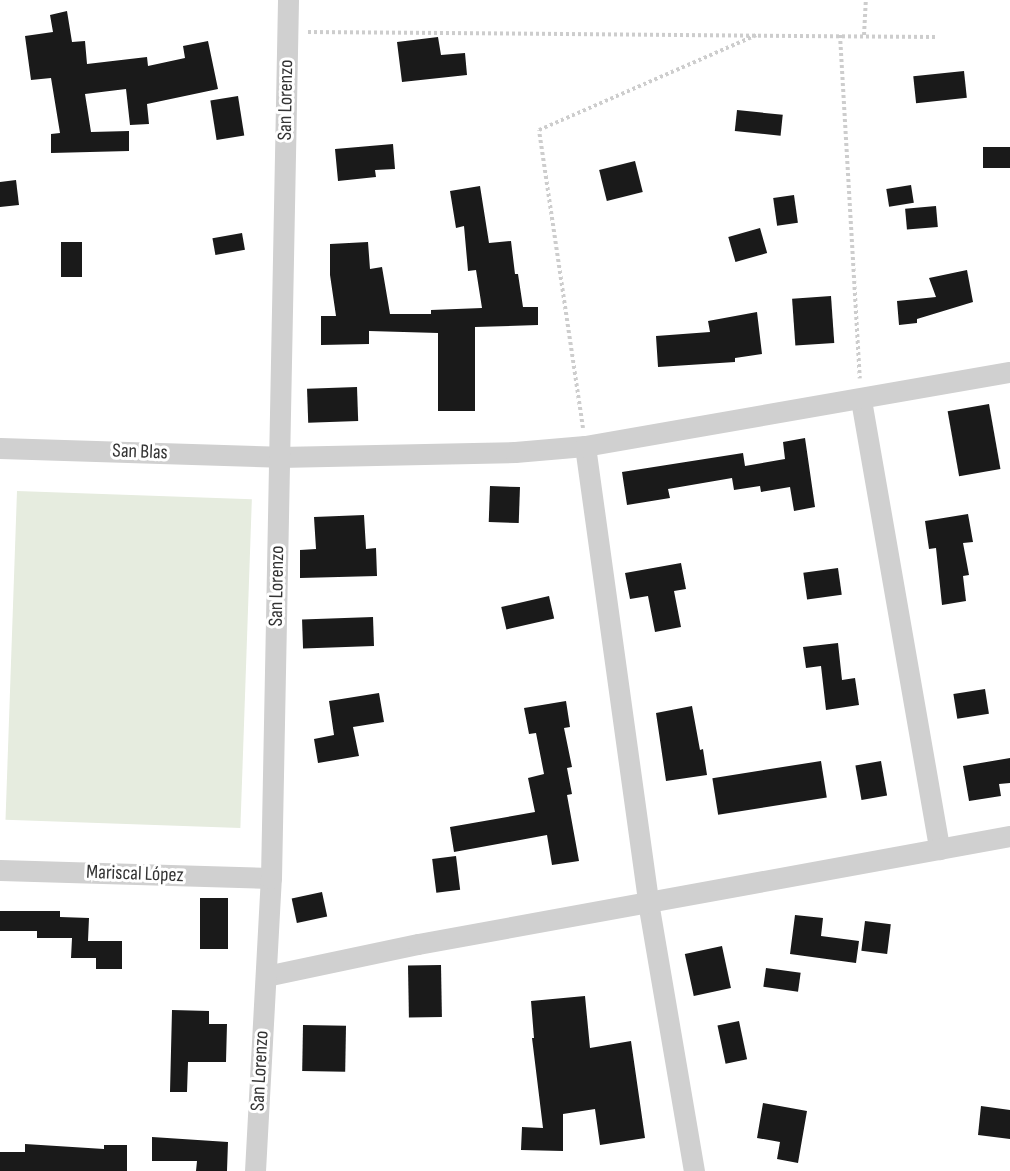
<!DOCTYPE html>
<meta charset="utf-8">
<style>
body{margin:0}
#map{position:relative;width:1010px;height:1171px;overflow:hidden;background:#fff;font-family:"Sofia Sans Condensed",sans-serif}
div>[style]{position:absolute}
.green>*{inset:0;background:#e6ecdf;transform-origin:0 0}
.building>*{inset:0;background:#1a1a1a;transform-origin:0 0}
.path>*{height:4px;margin-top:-2px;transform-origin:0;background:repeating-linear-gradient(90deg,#cdcdcd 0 3px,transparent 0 6px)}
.minor>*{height:21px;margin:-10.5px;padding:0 10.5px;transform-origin:10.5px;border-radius:10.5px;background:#d0d0d0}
span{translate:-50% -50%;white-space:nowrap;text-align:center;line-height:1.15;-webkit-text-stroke:6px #fff;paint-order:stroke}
.street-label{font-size:20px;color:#333}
</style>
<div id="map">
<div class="green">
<i style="left:17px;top:491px;width:235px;height:329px;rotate:2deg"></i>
</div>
<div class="building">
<i style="clip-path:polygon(67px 11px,72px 42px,85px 41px,87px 64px,147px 57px,148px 66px,185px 58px,183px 46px,208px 41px,218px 89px,147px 104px,149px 124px,130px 125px,126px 89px,85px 94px,91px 132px,129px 131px,129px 151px,51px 153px,51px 134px,60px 133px,51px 78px,31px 80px,25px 36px,53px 32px,50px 15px)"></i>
<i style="clip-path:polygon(438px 37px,441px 55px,465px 53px,467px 75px,402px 82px,397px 42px)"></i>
<i style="left:964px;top:71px;width:27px;height:51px;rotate:84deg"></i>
<i style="left:238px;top:96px;width:40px;height:28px;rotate:81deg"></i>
<i style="left:737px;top:110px;width:46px;height:21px;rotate:6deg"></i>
<i style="clip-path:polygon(393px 144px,395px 169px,375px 170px,376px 177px,338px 181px,335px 149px)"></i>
<i style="left:1010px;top:147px;width:21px;height:27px;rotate:90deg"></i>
<i style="left:635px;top:161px;width:32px;height:37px;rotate:76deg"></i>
<i style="clip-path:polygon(16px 180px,19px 205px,0 207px,0 182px)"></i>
<i style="left:911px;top:185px;width:18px;height:25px;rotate:81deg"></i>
<i style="clip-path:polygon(480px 186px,489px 243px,511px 241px,515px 274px,518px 274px,523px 307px,538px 307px,538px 325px,475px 327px,475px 411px,438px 411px,438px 333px,369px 331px,369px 344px,321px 345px,321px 316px,336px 316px,330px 275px,330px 244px,368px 242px,370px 269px,382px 267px,390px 314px,431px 314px,431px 310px,482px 308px,476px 270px,468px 271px,464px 226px,456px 228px,450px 191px)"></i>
<i style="left:794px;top:195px;width:28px;height:21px;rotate:82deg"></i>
<i style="left:936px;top:206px;width:21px;height:31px;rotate:85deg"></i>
<i style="left:760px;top:228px;width:26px;height:33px;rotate:74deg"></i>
<i style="left:242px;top:233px;width:17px;height:30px;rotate:80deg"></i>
<i style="left:61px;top:242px;width:21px;height:35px"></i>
<i style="clip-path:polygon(967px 270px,973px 302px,917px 319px,917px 323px,899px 325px,897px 301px,936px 297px,929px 278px)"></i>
<i style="left:831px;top:296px;width:47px;height:39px;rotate:86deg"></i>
<i style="clip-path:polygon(757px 312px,762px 354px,735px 358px,735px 362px,658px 367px,656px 336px,710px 332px,708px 321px)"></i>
<i style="left:357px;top:387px;width:34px;height:50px;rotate:88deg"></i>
<i style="left:989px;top:404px;width:66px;height:42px;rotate:80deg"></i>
<i style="clip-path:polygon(805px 438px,815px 507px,794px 511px,790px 487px,761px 492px,760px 486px,734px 490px,732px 478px,668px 489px,670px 498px,627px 505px,622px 472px,743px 453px,745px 466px,785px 459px,783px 442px)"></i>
<i style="left:490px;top:486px;width:30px;height:36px;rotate:2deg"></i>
<i style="clip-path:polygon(968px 514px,973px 542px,963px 543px,969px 575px,963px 576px,966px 601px,942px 605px,936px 548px,929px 549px,925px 521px)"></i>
<i style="clip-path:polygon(364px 515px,366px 549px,376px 548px,377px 576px,300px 578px,300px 550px,316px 549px,314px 517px)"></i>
<i style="clip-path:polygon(681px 563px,686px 589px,674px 591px,681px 627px,655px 632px,648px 596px,630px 599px,625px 573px)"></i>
<i style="left:838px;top:568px;width:27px;height:35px;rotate:82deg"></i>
<i style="left:549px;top:596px;width:23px;height:49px;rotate:77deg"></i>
<i style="left:373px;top:617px;width:29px;height:71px;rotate:88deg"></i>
<i style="clip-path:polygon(838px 643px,842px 680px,855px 678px,859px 705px,826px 710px,821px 666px,806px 668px,803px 647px)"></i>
<i style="left:985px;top:689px;width:25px;height:32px;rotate:81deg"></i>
<i style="clip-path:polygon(379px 693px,384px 722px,353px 727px,359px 756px,318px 763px,314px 739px,334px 735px,329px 701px)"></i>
<i style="clip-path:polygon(566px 701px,570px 727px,564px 728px,572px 767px,567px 768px,572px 794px,567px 795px,579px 861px,552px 865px,547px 835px,454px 852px,450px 827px,535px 812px,528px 778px,544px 774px,536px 733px,529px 734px,524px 708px)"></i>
<i style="clip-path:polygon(692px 706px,700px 750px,703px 749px,707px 775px,666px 781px,656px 713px)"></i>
<i style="clip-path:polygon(1010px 758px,1010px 783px,999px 784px,1001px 796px,969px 801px,963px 766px)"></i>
<i style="left:821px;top:761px;width:37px;height:110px;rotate:81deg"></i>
<i style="left:881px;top:761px;width:35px;height:26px;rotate:80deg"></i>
<i style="left:456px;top:856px;width:34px;height:24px;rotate:83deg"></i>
<i style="left:322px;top:892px;width:25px;height:31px;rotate:78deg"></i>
<i style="left:200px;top:898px;width:28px;height:51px"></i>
<i style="clip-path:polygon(0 911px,60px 911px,60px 917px,89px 918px,88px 941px,122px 941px,122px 969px,96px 969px,96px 958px,71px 958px,72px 938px,37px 938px,37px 931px,0 931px)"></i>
<i style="clip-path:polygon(795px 915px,823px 918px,821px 936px,859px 941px,856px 963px,790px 954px)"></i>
<i style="left:865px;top:921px;width:26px;height:30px;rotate:7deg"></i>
<i style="left:722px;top:946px;width:43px;height:38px;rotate:78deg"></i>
<i style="left:441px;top:965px;width:52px;height:33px;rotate:89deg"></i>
<i style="left:766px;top:968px;width:35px;height:19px;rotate:8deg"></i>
<i style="clip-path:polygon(585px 996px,590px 1048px,631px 1041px,645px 1138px,600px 1145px,595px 1109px,563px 1114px,563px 1151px,521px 1150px,522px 1127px,543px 1128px,532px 1038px,534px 1038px,531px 1001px)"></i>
<i style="clip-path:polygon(172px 1010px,209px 1011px,209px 1024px,227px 1024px,226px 1062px,188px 1062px,187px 1092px,170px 1092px)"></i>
<i style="left:739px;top:1021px;width:39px;height:22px;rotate:78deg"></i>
<i style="left:303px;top:1025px;width:43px;height:46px;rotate:1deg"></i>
<i style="clip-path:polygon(763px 1103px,807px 1111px,798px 1163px,777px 1159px,780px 1142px,757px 1138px)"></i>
<i style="clip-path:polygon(981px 1106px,1010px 1110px,1010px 1139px,978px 1135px)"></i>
<i style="clip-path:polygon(152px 1137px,228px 1142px,227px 1171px,196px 1171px,197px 1161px,152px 1161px)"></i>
<i style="clip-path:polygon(25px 1144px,104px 1149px,104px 1145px,127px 1145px,127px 1171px,0 1171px,0 1152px,25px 1152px)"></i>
</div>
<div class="path">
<i style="left:308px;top:32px;width:627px;rotate:0.46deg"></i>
<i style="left:840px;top:35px;width:344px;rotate:86.7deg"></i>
<i style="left:864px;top:35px;width:35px;rotate:-87deg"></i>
<i style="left:583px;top:428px;width:301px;rotate:-98.4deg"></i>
<i style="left:539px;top:130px;width:237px;rotate:-23.6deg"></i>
</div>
<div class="minor">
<i style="left:861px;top:400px;width:456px;rotate:80.1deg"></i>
<i style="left:585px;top:446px;width:460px;rotate:82.1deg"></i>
<i style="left:648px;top:902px;width:273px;rotate:80.3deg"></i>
<i style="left:0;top:448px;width:279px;rotate:1.8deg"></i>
<i style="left:279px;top:457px;width:236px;rotate:-1.2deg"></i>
<i style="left:515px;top:452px;width:70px;rotate:-4.9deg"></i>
<i style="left:585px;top:446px;width:431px;rotate:-9.9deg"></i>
<i style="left:0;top:870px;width:271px;rotate:1.7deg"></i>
<i style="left:266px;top:976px;width:155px;rotate:-11.9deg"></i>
<i style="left:418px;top:944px;width:602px;rotate:-10.34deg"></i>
<i style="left:255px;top:1171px;width:293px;rotate:-86.9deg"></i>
<i style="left:271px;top:878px;width:878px;rotate:-88.89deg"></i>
</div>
<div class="street-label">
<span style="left:286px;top:100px;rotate:-89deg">San Lorenzo</span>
<span style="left:140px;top:452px;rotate:2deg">San Blas</span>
<span style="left:277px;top:586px;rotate:-89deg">San Lorenzo</span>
<span style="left:135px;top:874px;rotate:2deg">Mariscal López</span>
<span style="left:260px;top:1071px;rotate:-87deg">San Lorenzo</span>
</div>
</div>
